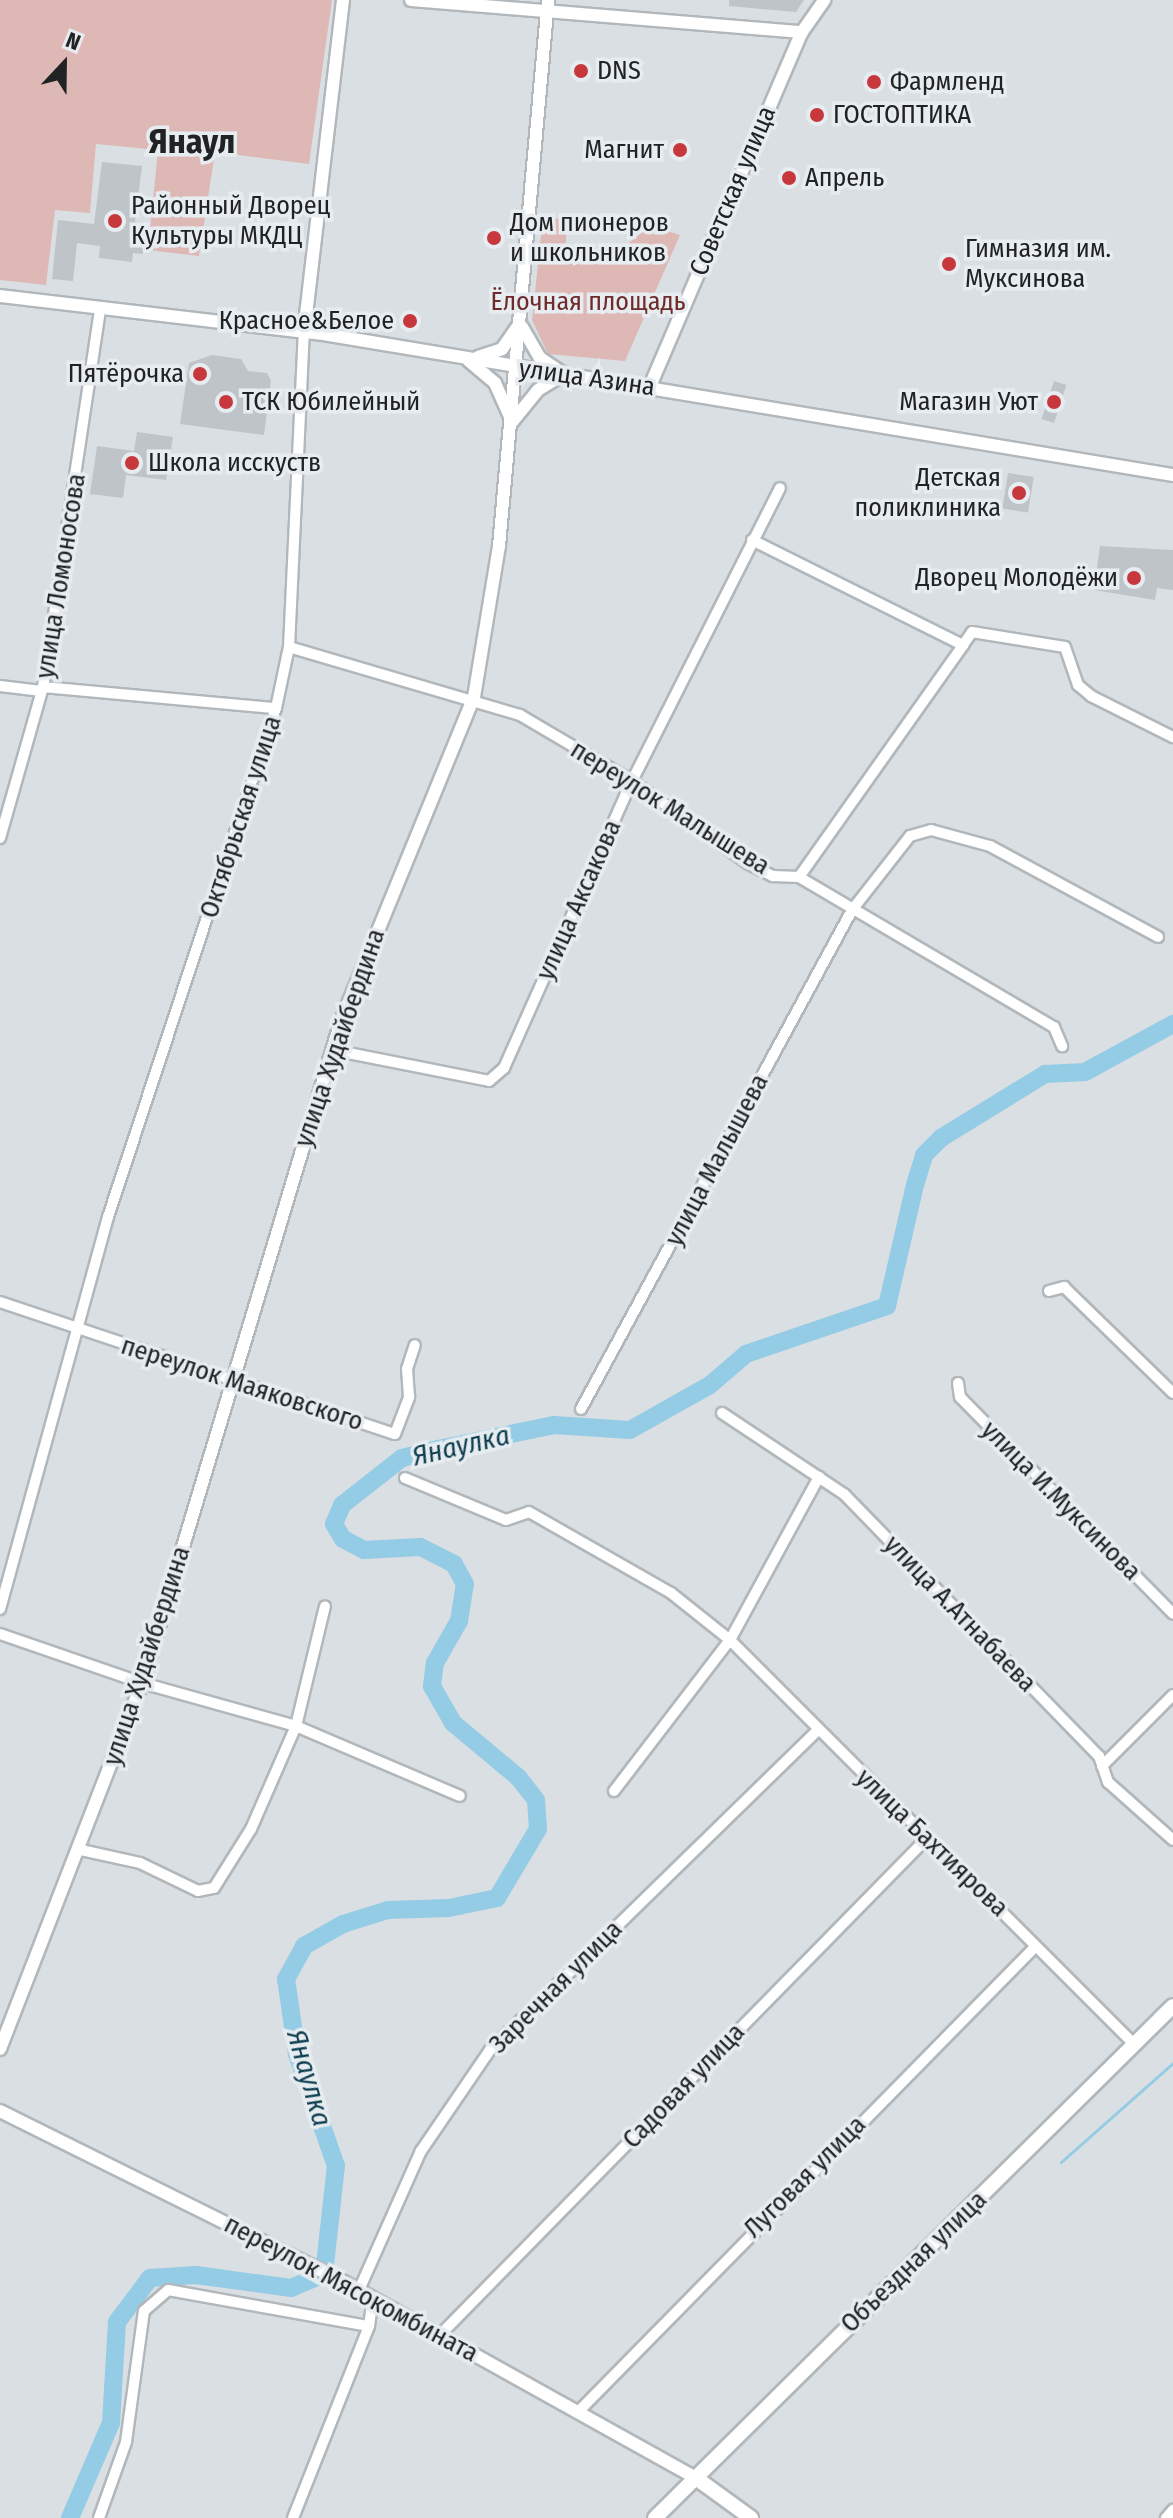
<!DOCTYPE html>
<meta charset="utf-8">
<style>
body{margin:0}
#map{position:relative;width:1173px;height:2518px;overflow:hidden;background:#d9dfe3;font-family:"Fira Sans Condensed",sans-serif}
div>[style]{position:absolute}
.green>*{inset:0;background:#deb8b5}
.stream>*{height:3px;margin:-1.5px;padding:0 1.5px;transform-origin:1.5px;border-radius:1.5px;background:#94cbe5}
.river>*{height:18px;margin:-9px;padding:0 9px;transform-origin:9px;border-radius:9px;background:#94cbe5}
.building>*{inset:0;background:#bec4c7;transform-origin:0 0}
.roads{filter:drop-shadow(2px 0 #b1b7bb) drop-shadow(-2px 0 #b1b7bb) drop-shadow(0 2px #b1b7bb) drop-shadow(0 -2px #b1b7bb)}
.minor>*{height:10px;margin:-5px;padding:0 5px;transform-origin:5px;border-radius:5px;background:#fff}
.tertiary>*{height:12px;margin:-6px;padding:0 6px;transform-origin:6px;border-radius:6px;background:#fff}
.secondary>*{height:14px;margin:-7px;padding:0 7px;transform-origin:7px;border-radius:7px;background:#fff}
.dots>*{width:22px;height:22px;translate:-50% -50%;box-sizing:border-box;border:4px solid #e6ecf0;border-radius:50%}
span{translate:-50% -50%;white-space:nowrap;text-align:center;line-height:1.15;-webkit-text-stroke:7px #e6ecf0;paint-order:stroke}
.poi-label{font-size:26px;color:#202223}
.left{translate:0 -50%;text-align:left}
.right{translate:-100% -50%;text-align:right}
.street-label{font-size:26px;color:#202223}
.park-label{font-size:26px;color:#6f2a2a}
.water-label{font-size:28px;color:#0e3e50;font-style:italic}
.district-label{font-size:34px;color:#202223;font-weight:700}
.north{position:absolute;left:24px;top:24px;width:80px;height:80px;-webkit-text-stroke:6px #e6ecf0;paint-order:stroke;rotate:22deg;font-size:22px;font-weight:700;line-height:32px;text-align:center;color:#202223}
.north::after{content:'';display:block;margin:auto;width:28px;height:36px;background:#202223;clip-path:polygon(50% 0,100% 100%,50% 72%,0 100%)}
</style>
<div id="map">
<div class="green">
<i style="clip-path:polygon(0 0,332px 0,309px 164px,215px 152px,199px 256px,148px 250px,158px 150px,96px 144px,90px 213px,55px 210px,46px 285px,0 280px)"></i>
<i style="clip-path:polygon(543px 218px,566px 219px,566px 246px,618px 251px,651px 226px,680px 235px,625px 361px,548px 354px,532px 320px)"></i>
</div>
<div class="stream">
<i style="left:1061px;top:2162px;width:149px;rotate:-41.5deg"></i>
</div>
<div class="river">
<i style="left:70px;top:2518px;width:103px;rotate:-66.7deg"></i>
<i style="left:111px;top:2423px;width:101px;rotate:-86.6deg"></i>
<i style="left:117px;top:2322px;width:55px;rotate:-53.1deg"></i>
<i style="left:150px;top:2278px;width:46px;rotate:-3.7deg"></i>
<i style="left:196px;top:2275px;width:96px;rotate:7.8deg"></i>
<i style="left:291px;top:2288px;width:36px;rotate:-23deg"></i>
<i style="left:324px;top:2274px;width:109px;rotate:-83.7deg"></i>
<i style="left:336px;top:2166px;width:119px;rotate:-109.2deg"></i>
<i style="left:297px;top:2054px;width:76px;rotate:-98.3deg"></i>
<i style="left:286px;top:1979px;width:38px;rotate:-61deg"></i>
<i style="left:304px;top:1946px;width:45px;rotate:-29.4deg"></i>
<i style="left:343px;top:1924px;width:47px;rotate:-17.3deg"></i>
<i style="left:388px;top:1910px;width:61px;rotate:-1.9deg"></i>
<i style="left:449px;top:1908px;width:49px;rotate:-11.8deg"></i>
<i style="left:497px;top:1898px;width:80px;rotate:-59.3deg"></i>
<i style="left:538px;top:1829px;width:29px;rotate:-94deg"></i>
<i style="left:536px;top:1800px;width:28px;rotate:-128deg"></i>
<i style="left:519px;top:1778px;width:86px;rotate:-140.2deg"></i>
<i style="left:453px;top:1723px;width:43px;rotate:-119.6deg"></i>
<i style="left:432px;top:1686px;width:23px;rotate:-83deg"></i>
<i style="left:435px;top:1663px;width:48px;rotate:-60.3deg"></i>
<i style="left:459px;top:1621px;width:37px;rotate:-81deg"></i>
<i style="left:465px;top:1584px;width:23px;rotate:-119deg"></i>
<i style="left:454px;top:1564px;width:38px;rotate:-153deg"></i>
<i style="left:420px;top:1547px;width:56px;rotate:176.9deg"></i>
<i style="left:364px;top:1550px;width:24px;rotate:-152deg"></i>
<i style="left:343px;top:1539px;width:17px;rotate:-121deg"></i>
<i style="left:334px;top:1524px;width:21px;rotate:-67deg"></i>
<i style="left:342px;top:1505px;width:76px;rotate:-38.1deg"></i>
<i style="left:402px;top:1458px;width:37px;rotate:-14deg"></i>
<i style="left:438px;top:1449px;width:118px;rotate:-11.7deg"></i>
<i style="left:554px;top:1425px;width:76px;rotate:3.8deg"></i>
<i style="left:630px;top:1430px;width:92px;rotate:-29.4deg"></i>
<i style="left:710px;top:1385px;width:48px;rotate:-40.7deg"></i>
<i style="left:746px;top:1354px;width:149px;rotate:-18.8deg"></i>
<i style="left:887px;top:1306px;width:124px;rotate:-77deg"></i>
<i style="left:915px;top:1185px;width:31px;rotate:-73deg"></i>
<i style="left:924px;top:1155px;width:24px;rotate:-45deg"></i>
<i style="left:941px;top:1138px;width:122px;rotate:-31.6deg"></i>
<i style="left:1045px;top:1074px;width:40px;rotate:-2.9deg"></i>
<i style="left:1085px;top:1072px;width:100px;rotate:-28.6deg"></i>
</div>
<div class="building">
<i style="clip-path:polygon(729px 0,804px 0,796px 12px,729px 6px)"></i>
<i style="clip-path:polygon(102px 162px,142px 166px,135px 222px,147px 224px,143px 254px,133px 253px,132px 262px,99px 258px,100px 246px,77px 243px,73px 281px,52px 279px,58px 220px,94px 224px)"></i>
<i style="clip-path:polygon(212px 355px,241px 359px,248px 371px,267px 373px,271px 381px,264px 435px,180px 424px,189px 363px)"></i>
<i style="left:1054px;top:381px;width:13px;height:40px;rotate:18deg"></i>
<i style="clip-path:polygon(137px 432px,173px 437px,166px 480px,126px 475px,123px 498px,90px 494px,97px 446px,134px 451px)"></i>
<i style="left:1008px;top:473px;width:26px;height:36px;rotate:9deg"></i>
<i style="clip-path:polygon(1100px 546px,1173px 550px,1173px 590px,1157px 588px,1155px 600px,1094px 590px)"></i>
</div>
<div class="roads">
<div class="minor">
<i style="left:752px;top:540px;width:236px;rotate:26.5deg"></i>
<i style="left:963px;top:645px;width:16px;rotate:-55deg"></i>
<i style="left:972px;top:632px;width:94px;rotate:9.2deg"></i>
<i style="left:1065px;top:647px;width:40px;rotate:71.1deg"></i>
<i style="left:1078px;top:685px;width:17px;rotate:40deg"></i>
<i style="left:1091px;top:696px;width:92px;rotate:26.6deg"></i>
<i style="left:289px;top:647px;width:241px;rotate:16.4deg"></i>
<i style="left:520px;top:715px;width:130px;rotate:30.5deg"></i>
<i style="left:632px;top:781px;width:143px;rotate:35.4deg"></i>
<i style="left:749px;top:864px;width:27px;rotate:27deg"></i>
<i style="left:773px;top:876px;width:26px;rotate:2deg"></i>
<i style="left:799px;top:877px;width:296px;rotate:30.5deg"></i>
<i style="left:1054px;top:1027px;width:21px;rotate:67deg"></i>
<i style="left:0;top:686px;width:42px;rotate:6.8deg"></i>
<i style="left:43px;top:687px;width:234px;rotate:5.2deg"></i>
<i style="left:0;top:838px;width:157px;rotate:-74.1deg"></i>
<i style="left:43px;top:687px;width:382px;rotate:-81.4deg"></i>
<i style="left:799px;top:877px;width:284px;rotate:-54.7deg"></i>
<i style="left:333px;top:1050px;width:159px;rotate:11.2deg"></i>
<i style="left:489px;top:1081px;width:20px;rotate:-41deg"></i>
<i style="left:504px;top:1068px;width:314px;rotate:-66deg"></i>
<i style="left:632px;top:781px;width:328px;rotate:-63.2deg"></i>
<i style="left:1049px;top:1291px;width:16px;rotate:-15deg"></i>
<i style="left:1064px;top:1287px;width:152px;rotate:44.2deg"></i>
<i style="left:0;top:1302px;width:416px;rotate:18.5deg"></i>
<i style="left:395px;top:1434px;width:40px;rotate:-69deg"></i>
<i style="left:409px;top:1397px;width:28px;rotate:-94deg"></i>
<i style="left:407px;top:1369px;width:25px;rotate:-72deg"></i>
<i style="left:958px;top:1383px;width:14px;rotate:82deg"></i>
<i style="left:960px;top:1397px;width:304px;rotate:45.5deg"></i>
<i style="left:581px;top:1409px;width:568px;rotate:-61.49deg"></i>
<i style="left:852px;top:910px;width:94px;rotate:-51.9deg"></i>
<i style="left:910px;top:836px;width:22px;rotate:-16deg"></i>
<i style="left:931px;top:830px;width:61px;rotate:15.2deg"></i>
<i style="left:990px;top:846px;width:191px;rotate:28.4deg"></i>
<i style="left:722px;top:1413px;width:146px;rotate:33.6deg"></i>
<i style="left:844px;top:1494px;width:366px;rotate:45.8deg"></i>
<i style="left:1099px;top:1756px;width:28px;rotate:71deg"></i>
<i style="left:1108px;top:1782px;width:87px;rotate:41.7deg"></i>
<i style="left:405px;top:1478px;width:109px;rotate:22.6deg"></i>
<i style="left:506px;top:1520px;width:24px;rotate:-19deg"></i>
<i style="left:529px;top:1512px;width:163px;rotate:29.7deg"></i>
<i style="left:671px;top:1593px;width:75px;rotate:38.5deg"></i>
<i style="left:730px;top:1640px;width:573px;rotate:45deg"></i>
<i style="left:0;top:1609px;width:407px;rotate:-74.6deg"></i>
<i style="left:108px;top:1217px;width:536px;rotate:-71.73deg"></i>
<i style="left:276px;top:708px;width:62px;rotate:-78deg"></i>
<i style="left:289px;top:647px;width:315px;rotate:-87.3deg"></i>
<i style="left:0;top:1634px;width:150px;rotate:19deg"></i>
<i style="left:142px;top:1683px;width:160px;rotate:15.6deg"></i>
<i style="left:296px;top:1726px;width:178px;rotate:23.1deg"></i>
<i style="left:1102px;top:1766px;width:100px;rotate:-45deg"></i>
<i style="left:614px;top:1791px;width:190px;rotate:-52.5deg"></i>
<i style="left:730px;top:1640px;width:186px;rotate:-61.4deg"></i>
<i style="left:81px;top:1850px;width:60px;rotate:12.4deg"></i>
<i style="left:140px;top:1863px;width:64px;rotate:25.8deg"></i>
<i style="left:198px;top:1891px;width:16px;rotate:-11deg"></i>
<i style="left:214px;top:1888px;width:70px;rotate:-57.9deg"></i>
<i style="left:251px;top:1829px;width:112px;rotate:-66.4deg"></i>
<i style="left:296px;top:1726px;width:123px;rotate:-76.4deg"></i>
<i style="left:359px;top:2290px;width:152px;rotate:-66deg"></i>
<i style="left:421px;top:2151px;width:122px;rotate:-55.7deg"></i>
<i style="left:490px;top:2050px;width:457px;rotate:-44.3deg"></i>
<i style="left:440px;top:2335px;width:697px;rotate:-45.58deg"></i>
<i style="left:578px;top:2412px;width:653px;rotate:-45.5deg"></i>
<i style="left:99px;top:2518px;width:81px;rotate:-70.4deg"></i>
<i style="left:126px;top:2442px;width:132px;rotate:-82.2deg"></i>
<i style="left:144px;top:2311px;width:32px;rotate:-41deg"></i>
<i style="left:168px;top:2290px;width:204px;rotate:10.2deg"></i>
<i style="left:369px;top:2326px;width:28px;rotate:-82deg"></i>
<i style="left:293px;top:2518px;width:206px;rotate:-68.4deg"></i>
<i style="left:1166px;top:2518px;width:11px;rotate:-49deg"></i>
</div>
<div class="tertiary">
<i style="left:411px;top:0;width:392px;rotate:4.7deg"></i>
<i style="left:0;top:296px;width:319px;rotate:6.7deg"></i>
<i style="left:317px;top:333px;width:868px;rotate:9.42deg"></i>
<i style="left:522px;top:327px;width:36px;rotate:60deg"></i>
<i style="left:540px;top:358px;width:25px;rotate:34deg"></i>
<i style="left:304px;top:332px;width:334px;rotate:-83.3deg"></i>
<i style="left:478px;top:357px;width:25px;rotate:-18deg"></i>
<i style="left:502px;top:349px;width:28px;rotate:-55deg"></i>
<i style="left:469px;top:361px;width:34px;rotate:40deg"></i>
<i style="left:495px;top:383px;width:36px;rotate:66deg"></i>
<i style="left:650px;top:386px;width:385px;rotate:-66.8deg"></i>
<i style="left:802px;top:32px;width:39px;rotate:-55deg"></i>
<i style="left:512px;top:422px;width:41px;rotate:-50.9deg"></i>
<i style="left:538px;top:390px;width:31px;rotate:-32deg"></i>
<i style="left:0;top:2049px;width:393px;rotate:-68.8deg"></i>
<i style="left:142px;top:1683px;width:691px;rotate:-73.27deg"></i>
<i style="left:341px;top:1021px;width:350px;rotate:-67.7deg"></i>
<i style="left:474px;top:697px;width:153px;rotate:-80.6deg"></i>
<i style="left:499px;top:546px;width:548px;rotate:-84.87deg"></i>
<i style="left:0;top:2111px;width:372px;rotate:26.4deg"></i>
<i style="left:333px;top:2276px;width:415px;rotate:29.1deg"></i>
</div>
<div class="secondary">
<i style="left:696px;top:2478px;width:68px;rotate:36deg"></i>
<i style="left:655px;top:2518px;width:728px;rotate:-44.67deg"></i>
</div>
</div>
<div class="dots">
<i style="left:581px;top:71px;background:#c7383d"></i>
<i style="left:874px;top:82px;background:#c7383d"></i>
<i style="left:817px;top:115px;background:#c7383d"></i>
<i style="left:680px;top:150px;background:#c7383d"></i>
<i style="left:789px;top:178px;background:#c7383d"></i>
<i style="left:115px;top:221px;background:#c7383d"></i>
<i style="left:494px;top:238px;background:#c7383d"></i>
<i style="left:949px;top:264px;background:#c7383d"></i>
<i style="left:410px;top:321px;background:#c7383d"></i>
<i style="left:200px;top:374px;background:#c7383d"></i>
<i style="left:226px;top:402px;background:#c7383d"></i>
<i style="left:1054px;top:402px;background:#c7383d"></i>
<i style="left:132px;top:463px;background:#c7383d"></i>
<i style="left:1019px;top:493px;background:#c7383d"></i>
<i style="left:1134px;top:578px;background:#c7383d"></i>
</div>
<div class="poi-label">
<span class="left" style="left:597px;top:71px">DNS</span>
<span class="left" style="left:890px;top:82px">Фармленд</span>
<span class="left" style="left:833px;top:115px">ГОСТОПТИКА</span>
<span class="right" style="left:664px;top:150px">Магнит</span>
<span class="left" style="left:805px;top:178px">Апрель</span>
<span class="left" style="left:131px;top:221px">Районный Дворец<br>Культуры МКДЦ</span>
<span class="left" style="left:510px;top:238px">Дом пионеров<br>и школьников</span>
<span class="left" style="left:965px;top:264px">Гимназия им.<br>Муксинова</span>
<span class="right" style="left:394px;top:321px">Красное&amp;Белое</span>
<span class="right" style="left:184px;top:374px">Пятёрочка</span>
<span class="left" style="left:242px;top:402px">ТСК Юбилейный</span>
<span class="right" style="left:1038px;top:402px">Магазин Уют</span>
<span class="left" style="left:148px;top:463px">Школа исскуств</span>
<span class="right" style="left:1001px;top:493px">Детская<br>поликлиника</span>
<span class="right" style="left:1118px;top:578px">Дворец Молодёжи</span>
</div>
<div class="street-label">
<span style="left:733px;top:191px;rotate:-67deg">Советская улица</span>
<span style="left:587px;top:378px;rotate:8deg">улица Азина</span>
<span style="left:61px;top:576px;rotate:-81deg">улица Ломоносова</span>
<span style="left:670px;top:808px;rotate:32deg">переулок Малышева</span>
<span style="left:241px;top:817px;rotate:-72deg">Октябрьская улица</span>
<span style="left:579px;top:900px;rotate:-66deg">улица Аксакова</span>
<span style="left:340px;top:1038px;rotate:-71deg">улица Худайбердина</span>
<span style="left:717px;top:1160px;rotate:-62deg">улица Малышева</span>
<span style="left:242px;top:1384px;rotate:18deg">переулок Маяковского</span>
<span style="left:1061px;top:1501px;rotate:45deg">улица И.Муксинова</span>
<span style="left:960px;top:1614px;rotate:46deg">улица А.Атнабаева</span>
<span style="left:147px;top:1656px;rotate:-72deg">улица Худайбердина</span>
<span style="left:932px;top:1843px;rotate:44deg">улица Бахтиярова</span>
<span style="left:556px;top:1987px;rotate:-45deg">Заречная улица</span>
<span style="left:684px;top:2086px;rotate:-46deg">Садовая улица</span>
<span style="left:805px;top:2177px;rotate:-45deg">Луговая улица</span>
<span style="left:914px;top:2262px;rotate:-44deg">Объездная улица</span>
<span style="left:351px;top:2289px;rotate:28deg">переулок Мясокомбината</span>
</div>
<div class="park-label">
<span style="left:588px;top:302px">Ёлочная площадь</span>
</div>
<div class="water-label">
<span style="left:461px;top:1446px;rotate:-13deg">Янаулка</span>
<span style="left:309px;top:2078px;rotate:74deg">Янаулка</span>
</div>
<div class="district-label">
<span style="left:192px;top:142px">Янаул</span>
</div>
<div class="north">N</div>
</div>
